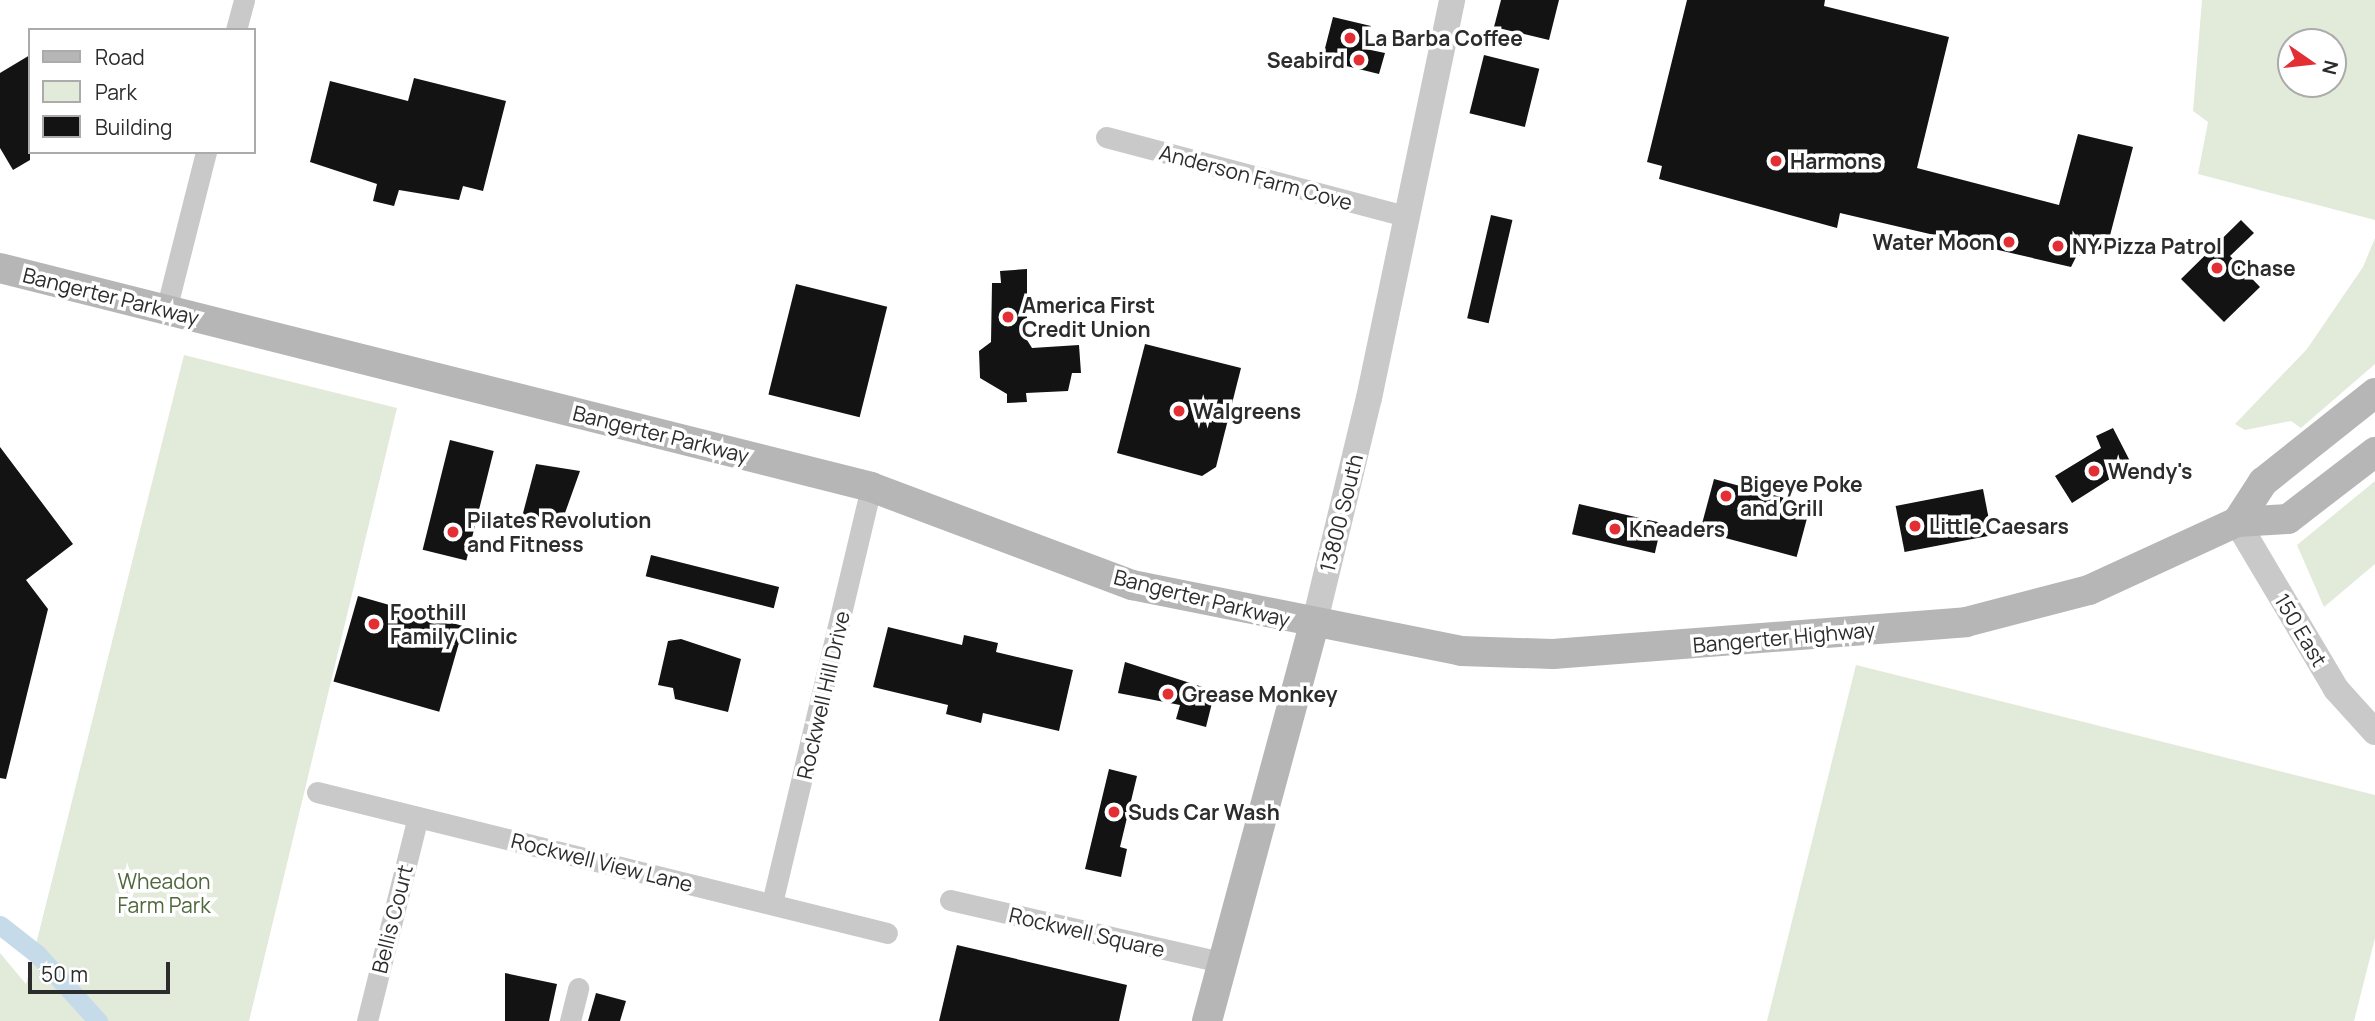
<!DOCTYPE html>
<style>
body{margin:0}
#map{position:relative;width:2375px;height:1021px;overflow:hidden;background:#fff;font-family:Manrope,sans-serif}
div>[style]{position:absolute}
.green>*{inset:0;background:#e2eada}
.canal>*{height:19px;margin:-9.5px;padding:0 9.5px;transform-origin:9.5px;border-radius:9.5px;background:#c6dbea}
.building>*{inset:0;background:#131313;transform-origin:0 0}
.minor>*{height:21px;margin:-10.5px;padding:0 10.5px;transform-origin:10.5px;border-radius:10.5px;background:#c9c9c9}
.tertiary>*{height:26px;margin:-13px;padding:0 13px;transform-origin:13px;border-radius:13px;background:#c9c9c9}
.secondary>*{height:30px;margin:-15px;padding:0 15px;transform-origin:15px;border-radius:15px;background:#b6b6b6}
.dots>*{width:19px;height:19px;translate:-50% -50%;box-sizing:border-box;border:4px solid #fff;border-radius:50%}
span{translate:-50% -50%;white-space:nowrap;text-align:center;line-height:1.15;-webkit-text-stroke:7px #fff;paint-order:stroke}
.poi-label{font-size:21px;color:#2c2c2c;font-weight:700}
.left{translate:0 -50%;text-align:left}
.right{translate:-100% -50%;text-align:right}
.street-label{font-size:21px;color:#2c2c2c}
.park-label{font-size:21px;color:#4e673b}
.legend{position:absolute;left:28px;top:28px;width:228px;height:126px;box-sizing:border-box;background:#fff;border:2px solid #ababab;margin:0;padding:9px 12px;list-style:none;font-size:21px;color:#2c2c2c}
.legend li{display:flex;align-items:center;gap:14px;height:35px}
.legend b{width:35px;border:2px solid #ababab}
.north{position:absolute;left:2277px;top:28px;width:70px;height:70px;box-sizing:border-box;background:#fff;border:2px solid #ababab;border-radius:50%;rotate:104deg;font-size:19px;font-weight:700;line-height:28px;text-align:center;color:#2c2c2c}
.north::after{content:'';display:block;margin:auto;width:24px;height:32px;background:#e32e34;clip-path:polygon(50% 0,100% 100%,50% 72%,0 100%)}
.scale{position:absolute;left:28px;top:962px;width:142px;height:32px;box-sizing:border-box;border:4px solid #2c2c2c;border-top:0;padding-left:9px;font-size:21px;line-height:24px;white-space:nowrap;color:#2c2c2c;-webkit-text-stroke:5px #fff;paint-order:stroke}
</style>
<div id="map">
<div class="green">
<i style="clip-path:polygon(evenodd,2202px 0,2375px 0,2375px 220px,2198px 174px,2208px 122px,2193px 111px,2202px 0,2333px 42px,2333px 84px,2291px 84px,2291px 42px,2333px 42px)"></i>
<i style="clip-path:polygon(2375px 238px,2375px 364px,2301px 428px,2291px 421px,2245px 430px,2235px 424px,2307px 349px,2363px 267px)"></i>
<i style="clip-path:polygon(184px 355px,397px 408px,249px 1021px,0 1021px,0 953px,26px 984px)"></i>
<i style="clip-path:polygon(2375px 481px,2375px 564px,2324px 607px,2297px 545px)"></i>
<i style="clip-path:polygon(1856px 665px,2375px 795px,2375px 938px,2354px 1021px,1767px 1021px)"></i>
</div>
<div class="canal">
<i style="left:0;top:925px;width:47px;rotate:38.1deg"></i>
<i style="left:37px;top:954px;width:91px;rotate:47.7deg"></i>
</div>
<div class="building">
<i style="clip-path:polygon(1501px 0,1559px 0,1549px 40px,1494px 27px)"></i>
<i style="clip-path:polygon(1687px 0,1825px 0,1824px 6px,1949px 37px,1917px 168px,2059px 205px,2078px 134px,2133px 147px,2107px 247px,2076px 257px,2071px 267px,1840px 213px,1837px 228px,1659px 179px,1662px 166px,1647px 162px)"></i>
<i style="clip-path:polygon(1333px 17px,1371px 26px,1366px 49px,1385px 53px,1379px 74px,1322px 60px)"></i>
<i style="clip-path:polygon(30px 55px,30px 160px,13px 170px,0 148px,0 73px)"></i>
<i style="left:1484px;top:55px;width:57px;height:60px;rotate:14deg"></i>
<i style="clip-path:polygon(414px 78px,506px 101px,483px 191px,463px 186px,459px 200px,399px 190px,394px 206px,373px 201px,377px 184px,310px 162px,330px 81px,408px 101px)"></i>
<i style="left:1491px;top:215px;width:22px;height:106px;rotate:13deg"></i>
<i style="clip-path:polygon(2241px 220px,2254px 233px,2230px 256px,2260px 287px,2224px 322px,2181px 279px)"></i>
<i style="clip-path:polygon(1027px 269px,1027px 340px,1032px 348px,1079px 345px,1081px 373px,1072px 373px,1068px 391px,1026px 393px,1027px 402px,1007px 403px,1007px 394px,980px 378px,979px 351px,991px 342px,992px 283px,1001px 283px,1000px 271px)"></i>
<i style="left:796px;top:284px;width:94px;height:114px;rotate:14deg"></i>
<i style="clip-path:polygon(1145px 344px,1241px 368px,1216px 467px,1202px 476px,1117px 453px)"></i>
<i style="clip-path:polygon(2113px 428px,2132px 465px,2072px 503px,2055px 476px,2101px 448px,2096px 436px)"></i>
<i style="left:450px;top:440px;width:45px;height:113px;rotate:14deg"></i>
<i style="clip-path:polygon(0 447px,73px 544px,26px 580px,48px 609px,6px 779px,0 778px)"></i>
<i style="clip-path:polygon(536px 464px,580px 471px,560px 527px,522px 517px)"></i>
<i style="left:1714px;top:479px;width:100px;height:54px;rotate:15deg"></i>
<i style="left:1983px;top:489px;width:47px;height:89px;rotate:79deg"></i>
<i style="left:1579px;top:504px;width:85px;height:31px;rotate:13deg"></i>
<i style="left:651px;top:555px;width:132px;height:22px;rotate:14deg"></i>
<i style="left:358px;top:596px;width:110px;height:89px;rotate:16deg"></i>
<i style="clip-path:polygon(888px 627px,962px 645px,964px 635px,998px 643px,996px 652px,1073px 670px,1059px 731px,983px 713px,981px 723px,946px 714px,948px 705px,873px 687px)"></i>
<i style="clip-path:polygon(681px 639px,741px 659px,728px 712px,675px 699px,673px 688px,658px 685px,668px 641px)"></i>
<i style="clip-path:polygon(1125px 662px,1215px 691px,1206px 727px,1176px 719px,1180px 705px,1118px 693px)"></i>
<i style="clip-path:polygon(1109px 769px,1137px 776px,1120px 847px,1127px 849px,1121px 877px,1085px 869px)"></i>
<i style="clip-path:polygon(957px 945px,1127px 985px,1119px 1021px,939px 1021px)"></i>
<i style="clip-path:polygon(505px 973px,557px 984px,549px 1021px,505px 1021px)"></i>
<i style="clip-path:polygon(596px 993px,626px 1001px,620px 1021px,588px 1021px)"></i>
</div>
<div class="minor">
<i style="left:236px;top:30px;width:31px;rotate:-75deg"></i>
<i style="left:1106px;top:137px;width:310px;rotate:14.8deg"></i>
<i style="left:166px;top:310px;width:163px;rotate:-75.8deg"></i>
<i style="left:317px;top:792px;width:587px;rotate:13.89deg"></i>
<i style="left:950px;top:900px;width:281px;rotate:12.9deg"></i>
<i style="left:772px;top:903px;width:428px;rotate:-76.6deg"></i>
<i style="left:367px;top:1021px;width:210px;rotate:-76deg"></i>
<i style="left:570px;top:1021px;width:34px;rotate:-76deg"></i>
</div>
<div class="tertiary">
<i style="left:2237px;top:522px;width:194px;rotate:59.3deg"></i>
<i style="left:2336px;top:689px;width:58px;rotate:47.8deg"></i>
<i style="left:1314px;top:625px;width:234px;rotate:-76.4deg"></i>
<i style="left:1369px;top:398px;width:407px;rotate:-78.2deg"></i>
</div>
<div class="secondary">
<i style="left:0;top:268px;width:898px;rotate:14.11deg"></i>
<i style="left:871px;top:487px;width:279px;rotate:20.6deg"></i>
<i style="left:1132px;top:585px;width:336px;rotate:11.3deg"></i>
<i style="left:1461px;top:651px;width:92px;rotate:1.9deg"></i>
<i style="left:1553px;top:654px;width:414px;rotate:-4.4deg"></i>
<i style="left:1966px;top:622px;width:127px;rotate:-14.6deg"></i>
<i style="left:2089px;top:590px;width:163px;rotate:-24.7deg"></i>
<i style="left:2237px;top:522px;width:51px;rotate:-3.4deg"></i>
<i style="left:2288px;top:519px;width:110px;rotate:-37.6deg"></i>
<i style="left:2237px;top:522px;width:48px;rotate:-57deg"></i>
<i style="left:2263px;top:482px;width:143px;rotate:-38.5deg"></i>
<i style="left:1207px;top:1021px;width:410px;rotate:-74.9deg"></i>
</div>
<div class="dots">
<i style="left:1350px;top:38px;background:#e32e34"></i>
<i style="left:1359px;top:60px;background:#e32e34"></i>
<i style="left:1776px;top:161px;background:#e32e34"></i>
<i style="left:2009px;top:242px;background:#e32e34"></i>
<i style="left:2058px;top:246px;background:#e32e34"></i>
<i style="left:2217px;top:268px;background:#e32e34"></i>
<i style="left:1008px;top:317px;background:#e32e34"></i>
<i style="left:1179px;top:411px;background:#e32e34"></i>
<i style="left:2094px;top:471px;background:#e32e34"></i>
<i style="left:1726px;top:496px;background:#e32e34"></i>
<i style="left:1915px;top:526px;background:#e32e34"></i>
<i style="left:1615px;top:529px;background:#e32e34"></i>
<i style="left:453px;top:532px;background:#e32e34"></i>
<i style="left:374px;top:624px;background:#e32e34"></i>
<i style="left:1168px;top:694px;background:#e32e34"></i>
<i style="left:1114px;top:812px;background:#e32e34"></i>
</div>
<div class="poi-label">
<span class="left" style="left:1364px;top:38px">La Barba Coffee</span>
<span class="right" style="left:1345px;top:60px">Seabird</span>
<span class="left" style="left:1790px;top:161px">Harmons</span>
<span class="right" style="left:1995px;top:242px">Water Moon</span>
<span class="left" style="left:2072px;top:246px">NY Pizza Patrol</span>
<span class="left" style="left:2231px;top:268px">Chase</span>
<span class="left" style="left:1022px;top:317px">America First<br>Credit Union</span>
<span class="left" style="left:1193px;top:411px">Walgreens</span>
<span class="left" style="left:2108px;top:471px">Wendy's</span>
<span class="left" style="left:1740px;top:496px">Bigeye Poke<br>and Grill</span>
<span class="left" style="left:467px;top:532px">Pilates Revolution<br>and Fitness</span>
<span class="left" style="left:1929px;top:526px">Little Caesars</span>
<span class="left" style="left:1629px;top:529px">Kneaders</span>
<span class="left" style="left:390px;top:624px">Foothill<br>Family Clinic</span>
<span class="left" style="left:1182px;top:694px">Grease Monkey</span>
<span class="left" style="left:1128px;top:812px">Suds Car Wash</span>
</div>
<div class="street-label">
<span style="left:1256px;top:177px;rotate:15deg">Anderson Farm Cove</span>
<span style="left:111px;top:296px;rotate:14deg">Bangerter Parkway</span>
<span style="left:661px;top:434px;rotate:14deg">Bangerter Parkway</span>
<span style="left:1341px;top:513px;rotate:-76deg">13800 South</span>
<span style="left:1202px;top:598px;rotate:14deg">Bangerter Parkway</span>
<span style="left:2301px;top:630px;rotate:59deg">150 East</span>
<span style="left:1784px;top:637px;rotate:-5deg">Bangerter Highway</span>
<span style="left:823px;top:695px;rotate:-77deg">Rockwell Hill Drive</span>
<span style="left:602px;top:862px;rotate:14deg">Rockwell View Lane</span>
<span style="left:392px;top:919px;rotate:-76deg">Bellis Court</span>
<span style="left:1087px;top:932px;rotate:13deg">Rockwell Square</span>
</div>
<div class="park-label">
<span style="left:164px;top:893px">Wheadon<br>Farm Park</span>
</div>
<ul class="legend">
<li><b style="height:9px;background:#b6b6b6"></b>Road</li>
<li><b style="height:19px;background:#e2eada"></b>Park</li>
<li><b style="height:19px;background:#131313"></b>Building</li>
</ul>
<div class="north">N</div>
<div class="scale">50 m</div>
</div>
